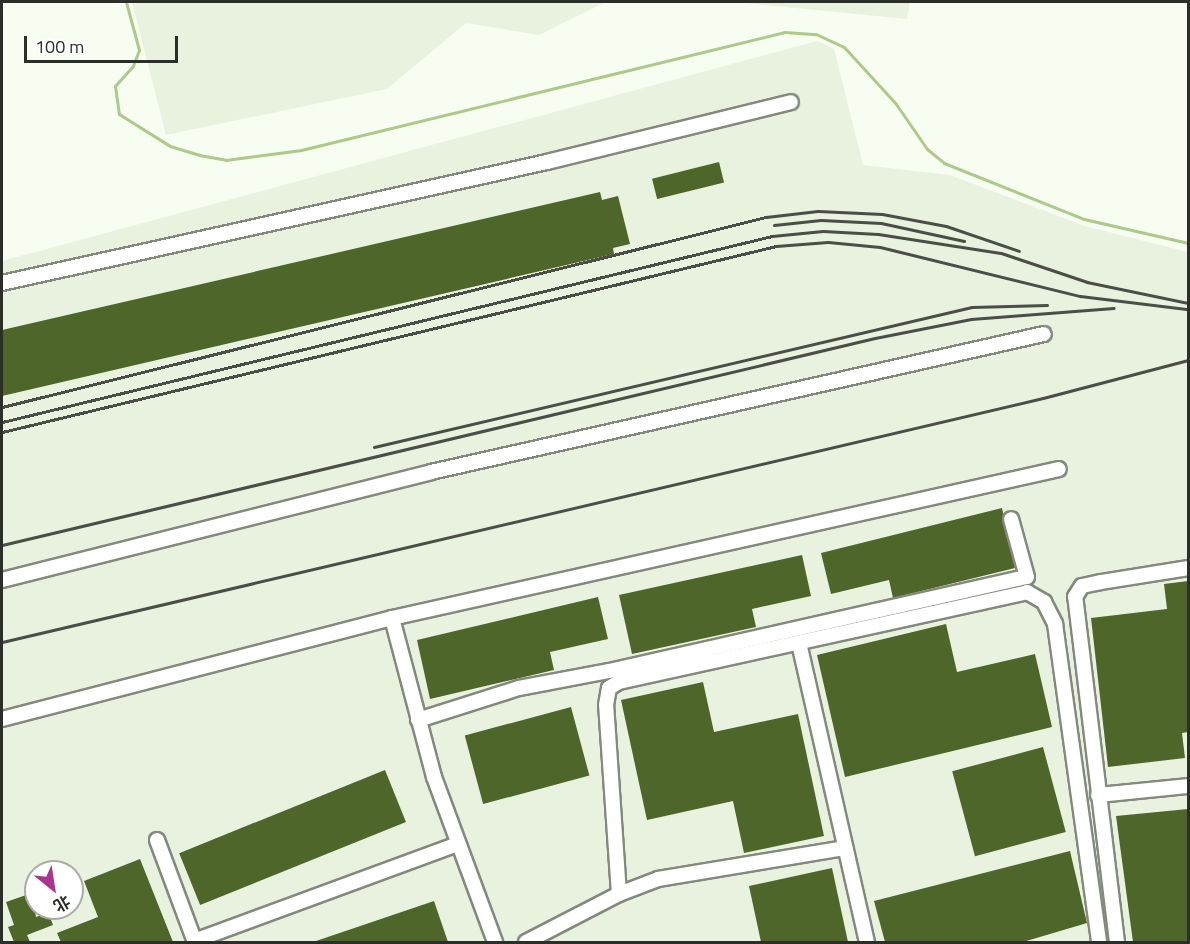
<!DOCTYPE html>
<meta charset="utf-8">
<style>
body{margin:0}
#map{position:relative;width:1190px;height:944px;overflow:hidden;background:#f8fdf1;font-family:"Titillium Web","Noto Sans SC",sans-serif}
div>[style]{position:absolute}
.built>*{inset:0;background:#e9f2df}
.stream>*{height:3px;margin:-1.5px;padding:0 1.5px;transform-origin:1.5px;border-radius:1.5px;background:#aec989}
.building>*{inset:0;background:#4e6629;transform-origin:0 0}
.roads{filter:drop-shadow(2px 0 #84897e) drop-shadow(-2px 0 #84897e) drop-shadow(0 2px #84897e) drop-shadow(0 -2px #84897e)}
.minor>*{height:14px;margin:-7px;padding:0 7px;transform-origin:7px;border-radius:7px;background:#fff}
.rail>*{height:3px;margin:-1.5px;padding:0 1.5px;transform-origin:1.5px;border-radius:1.5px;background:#4b4d47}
span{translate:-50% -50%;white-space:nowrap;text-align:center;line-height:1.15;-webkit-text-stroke:6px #fff;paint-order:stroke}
.frame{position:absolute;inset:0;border:3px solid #2c2e29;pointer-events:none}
.north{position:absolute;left:24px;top:860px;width:60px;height:60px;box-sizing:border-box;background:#fff;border:2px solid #ababa9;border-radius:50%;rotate:150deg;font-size:16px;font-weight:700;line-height:24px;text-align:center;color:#2c2e29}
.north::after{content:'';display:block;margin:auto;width:21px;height:27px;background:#a83691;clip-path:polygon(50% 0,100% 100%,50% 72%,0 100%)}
.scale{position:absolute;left:24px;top:36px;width:154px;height:27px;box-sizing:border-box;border:3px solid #2c2e29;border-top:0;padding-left:8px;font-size:18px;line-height:21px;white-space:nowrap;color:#2c2e29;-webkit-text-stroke:4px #fff;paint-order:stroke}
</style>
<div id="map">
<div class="built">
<i style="clip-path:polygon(132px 2px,606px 2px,539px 35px,466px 23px,387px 89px,166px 135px)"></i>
<i style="clip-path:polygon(735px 2px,910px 2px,907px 19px)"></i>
<i style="clip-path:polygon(evenodd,817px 41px,834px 49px,863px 165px,950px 175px,1085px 226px,1188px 252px,1188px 942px,2px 942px,2px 261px,817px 41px,36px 872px,72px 872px,72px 908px,36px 908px,36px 872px)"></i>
</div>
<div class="stream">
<i style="left:126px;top:2px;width:50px;rotate:74.8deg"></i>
<i style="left:139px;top:50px;width:17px;rotate:111deg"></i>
<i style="left:133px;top:66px;width:27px;rotate:132deg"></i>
<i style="left:115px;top:86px;width:28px;rotate:82deg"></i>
<i style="left:119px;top:114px;width:60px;rotate:32.1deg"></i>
<i style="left:170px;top:146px;width:30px;rotate:17deg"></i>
<i style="left:199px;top:155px;width:27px;rotate:10deg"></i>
<i style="left:226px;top:160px;width:76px;rotate:-7.6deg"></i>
<i style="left:301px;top:150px;width:498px;rotate:-13.7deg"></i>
<i style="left:785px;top:32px;width:31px;rotate:4deg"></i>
<i style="left:816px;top:34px;width:31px;rotate:25deg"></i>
<i style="left:844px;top:47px;width:77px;rotate:47.6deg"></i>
<i style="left:896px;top:104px;width:55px;rotate:55.4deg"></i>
<i style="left:927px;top:149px;width:22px;rotate:39deg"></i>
<i style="left:944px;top:163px;width:151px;rotate:21.8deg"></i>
<i style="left:1084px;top:219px;width:107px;rotate:13deg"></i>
</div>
<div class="building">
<i style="left:719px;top:162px;width:21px;height:69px;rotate:76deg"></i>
<i style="clip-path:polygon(600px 192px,602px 200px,618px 196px,630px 244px,613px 248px,614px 254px,2px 396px,2px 330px)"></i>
<i style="clip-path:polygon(1002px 508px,1015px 568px,893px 598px,889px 580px,831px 594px,821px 553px)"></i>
<i style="clip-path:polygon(802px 555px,811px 596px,752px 609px,756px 627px,632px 654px,619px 595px)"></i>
<i style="clip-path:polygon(1188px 581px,1188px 732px,1182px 733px,1185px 758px,1108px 767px,1091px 618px,1167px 609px,1164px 584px)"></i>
<i style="clip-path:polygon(598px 597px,608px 639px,550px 652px,554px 670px,430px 699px,417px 640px)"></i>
<i style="clip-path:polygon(946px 624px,957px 672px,1035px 654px,1052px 727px,845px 777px,817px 655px)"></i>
<i style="clip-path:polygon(703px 682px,714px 732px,798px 714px,824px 836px,744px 853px,733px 801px,647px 820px,621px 700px)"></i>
<i style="left:571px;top:707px;width:71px;height:110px;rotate:75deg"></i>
<i style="left:1043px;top:747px;width:88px;height:94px;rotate:75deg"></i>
<i style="left:385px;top:770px;width:56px;height:222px;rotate:68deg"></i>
<i style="clip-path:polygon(1188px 809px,1188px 942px,1133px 942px,1116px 816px)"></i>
<i style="clip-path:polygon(1070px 851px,1087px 923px,1023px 942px,885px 942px,874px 901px)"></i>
<i style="clip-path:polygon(140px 859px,173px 942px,61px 942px,57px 933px,98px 917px,84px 881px)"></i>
<i style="clip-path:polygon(832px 868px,848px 942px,761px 942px,749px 886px)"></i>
<i style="clip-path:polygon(32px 893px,36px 917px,48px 912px,53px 925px,27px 935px,30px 942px,14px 942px,8px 927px,14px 925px,6px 902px)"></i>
<i style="clip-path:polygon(434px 901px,448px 942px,316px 942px,316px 941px)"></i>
</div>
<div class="roads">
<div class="minor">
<i style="left:2px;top:283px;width:558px;rotate:-12.52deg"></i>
<i style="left:547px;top:162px;width:251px;rotate:-13.8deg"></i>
<i style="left:2px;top:580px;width:442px;rotate:-14.1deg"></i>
<i style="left:431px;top:472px;width:628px;rotate:-12.69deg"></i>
<i style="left:392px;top:618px;width:164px;rotate:75.2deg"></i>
<i style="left:434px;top:777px;width:176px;rotate:69.7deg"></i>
<i style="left:799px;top:643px;width:307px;rotate:77.2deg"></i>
<i style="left:2px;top:719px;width:403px;rotate:-14.5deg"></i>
<i style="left:392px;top:618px;width:683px;rotate:-12.59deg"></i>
<i style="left:418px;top:720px;width:106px;rotate:-17.6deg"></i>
<i style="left:519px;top:688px;width:92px;rotate:-10.7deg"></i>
<i style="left:609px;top:671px;width:428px;rotate:-12.7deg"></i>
<i style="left:1027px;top:577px;width:60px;rotate:-105.4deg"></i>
<i style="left:1098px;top:795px;width:90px;rotate:-5.7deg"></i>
<i style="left:157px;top:840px;width:109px;rotate:69.6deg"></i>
<i style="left:619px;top:894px;width:42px;rotate:-21deg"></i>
<i style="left:658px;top:879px;width:190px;rotate:-9.4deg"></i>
<i style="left:194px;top:941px;width:281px;rotate:-20.2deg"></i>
<i style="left:526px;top:942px;width:105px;rotate:-27.3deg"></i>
<i style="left:619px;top:894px;width:189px;rotate:-93.9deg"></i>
<i style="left:606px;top:705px;width:17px;rotate:-80deg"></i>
<i style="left:609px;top:688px;width:12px;rotate:-31deg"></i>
<i style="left:619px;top:682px;width:418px;rotate:-12.4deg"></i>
<i style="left:1027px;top:592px;width:20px;rotate:30deg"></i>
<i style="left:1044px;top:602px;width:25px;rotate:63deg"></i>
<i style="left:1055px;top:624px;width:321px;rotate:82.1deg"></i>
<i style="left:1117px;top:942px;width:348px;rotate:-96.9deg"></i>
<i style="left:1075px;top:597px;width:13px;rotate:-58deg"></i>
<i style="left:1082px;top:586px;width:19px;rotate:-12deg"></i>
<i style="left:1101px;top:582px;width:88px;rotate:-9.1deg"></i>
</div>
</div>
<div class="rail">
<i style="left:774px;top:225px;width:47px;rotate:-6.1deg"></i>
<i style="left:821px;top:220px;width:60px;rotate:2.9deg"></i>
<i style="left:881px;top:223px;width:85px;rotate:12.2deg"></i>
<i style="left:2px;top:407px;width:787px;rotate:-13.97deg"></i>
<i style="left:766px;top:217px;width:52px;rotate:-6.6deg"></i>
<i style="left:818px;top:211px;width:64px;rotate:2.7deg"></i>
<i style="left:882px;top:214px;width:65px;rotate:10.6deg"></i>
<i style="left:946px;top:226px;width:77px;rotate:18.9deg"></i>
<i style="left:2px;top:422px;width:792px;rotate:-13.58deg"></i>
<i style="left:772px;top:236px;width:51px;rotate:-5.6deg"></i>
<i style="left:823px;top:231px;width:55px;rotate:3.1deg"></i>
<i style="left:878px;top:234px;width:124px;rotate:8.8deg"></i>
<i style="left:1001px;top:253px;width:91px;rotate:18.6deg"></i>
<i style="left:1087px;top:282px;width:103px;rotate:11.7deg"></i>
<i style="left:2px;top:432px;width:796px;rotate:-13.51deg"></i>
<i style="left:776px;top:246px;width:52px;rotate:-4.4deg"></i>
<i style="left:828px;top:242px;width:52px;rotate:5.5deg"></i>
<i style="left:880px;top:247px;width:206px;rotate:13.8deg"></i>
<i style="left:1080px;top:296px;width:107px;rotate:7deg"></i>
<i style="left:374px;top:447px;width:614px;rotate:-13.18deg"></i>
<i style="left:972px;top:307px;width:75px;rotate:-1.5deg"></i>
<i style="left:2px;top:545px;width:897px;rotate:-13.34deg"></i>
<i style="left:875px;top:338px;width:98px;rotate:-11.2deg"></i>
<i style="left:971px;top:319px;width:143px;rotate:-4.4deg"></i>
<i style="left:2px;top:642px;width:1069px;rotate:-13.19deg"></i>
<i style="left:1043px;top:398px;width:150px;rotate:-14.7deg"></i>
</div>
<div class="frame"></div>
<div class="north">北</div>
<div class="scale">100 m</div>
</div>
